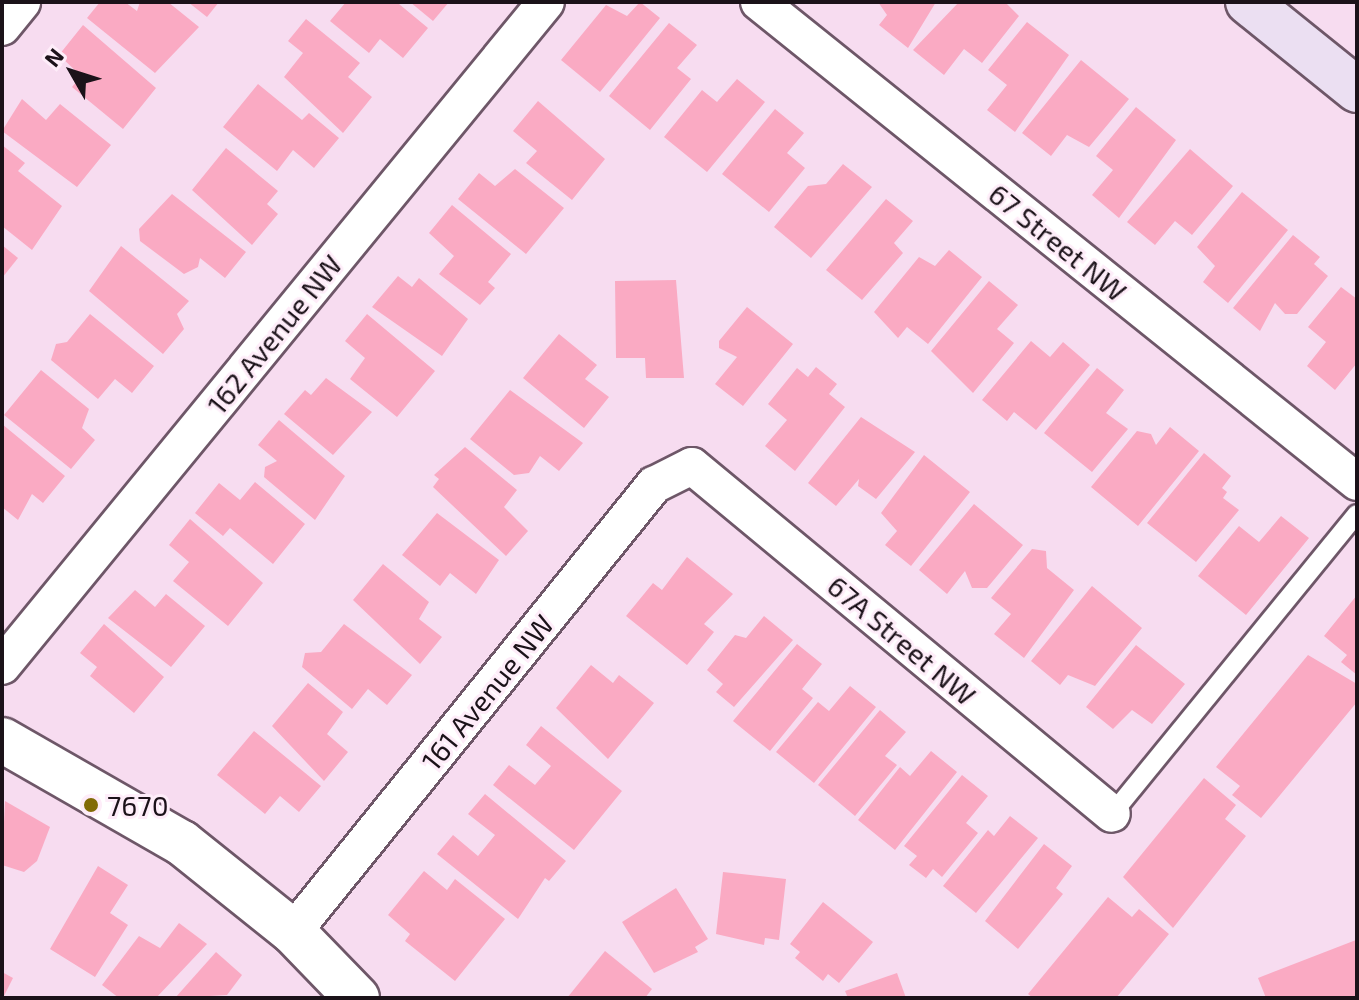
<!DOCTYPE html>
<style>
body{margin:0}
#map{position:relative;width:1359px;height:1000px;overflow:hidden;background:#f7dcf0;font-family:"Exo 2",sans-serif}
div>[style]{position:absolute}
.building>*{inset:0;background:#faaac3}
.roads{filter:drop-shadow(2px 0 #6e5768) drop-shadow(-2px 0 #6e5768) drop-shadow(0 2px #6e5768) drop-shadow(0 -2px #6e5768)}
.service>*{height:18px;margin:-9px;padding:0 9px;transform-origin:9px;border-radius:9px;background:#fff}
.minor>*{height:36px;margin:-18px;padding:0 18px;transform-origin:18px;border-radius:18px;background:#fff}
.tertiary>*{height:44px;margin:-22px;padding:0 22px;transform-origin:22px;border-radius:22px;background:#fff}
.secondary>*{height:44px;margin:-22px;padding:0 22px;transform-origin:22px;border-radius:22px;background:#ebdff2}
.dots>*{width:22px;height:22px;translate:-50% -50%;box-sizing:border-box;border:4px solid #feedf9;border-radius:50%}
span{translate:-50% -50%;white-space:nowrap;text-align:center;line-height:1.15;-webkit-text-stroke:6px #feedf9;paint-order:stroke}
.street-label{font-size:28px;color:#1b1219}
.poi-label{font-size:28px;color:#1b1219}
.left{translate:0 -50%;text-align:left}
.frame{position:absolute;inset:0;border:4px solid #1b1219;pointer-events:none}
.north{position:absolute;left:32px;top:32px;width:80px;height:80px;-webkit-text-stroke:6px #feedf9;paint-order:stroke;rotate:309deg;font-size:22px;font-weight:700;line-height:32px;text-align:center;color:#1b1219}
.north::after{content:'';display:block;margin:auto;width:28px;height:36px;background:#1b1219;clip-path:polygon(50% 0,100% 100%,50% 72%,0 100%)}
</style>
<div id="map">
<div class="building">
<i style="clip-path:polygon(100px 2px,125px 2px,137px 11px,140px 2px,168px 2px,199px 27px,155px 73px,87px 18px)"></i>
<i style="clip-path:polygon(188px 2px,219px 2px,207px 17px)"></i>
<i style="clip-path:polygon(346px 2px,399px 4px,428px 28px,403px 58px,380px 39px,369px 53px,330px 21px)"></i>
<i style="clip-path:polygon(410px 2px,449px 2px,433px 21px)"></i>
<i style="clip-path:polygon(640px 2px,660px 18px,600px 92px,561px 60px,606px 5px,627px 16px)"></i>
<i style="clip-path:polygon(878px 2px,936px 2px,908px 48px,879px 25px,887px 15px)"></i>
<i style="clip-path:polygon(959px 2px,1005px 2px,1019px 16px,982px 63px,964px 49px,944px 75px,913px 50px)"></i>
<i style="clip-path:polygon(306px 19px,360px 63px,348px 77px,372px 97px,343px 133px,284px 77px,303px 53px,288px 41px)"></i>
<i style="clip-path:polygon(1027px 22px,1069px 55px,1015px 132px,987px 110px,1007px 85px,988px 70px)"></i>
<i style="clip-path:polygon(669px 23px,697px 45px,677px 68px,691px 79px,650px 130px,609px 96px)"></i>
<i style="clip-path:polygon(83px 25px,156px 88px,123px 129px,72px 87px,81px 76px,59px 55px)"></i>
<i style="clip-path:polygon(1081px 60px,1129px 99px,1089px 147px,1067px 135px,1051px 156px,1022px 133px)"></i>
<i style="clip-path:polygon(737px 79px,765px 102px,707px 172px,664px 137px,702px 90px,717px 102px)"></i>
<i style="clip-path:polygon(258px 84px,302px 120px,309px 113px,339px 138px,314px 168px,293px 150px,277px 171px,223px 127px)"></i>
<i style="clip-path:polygon(22px 99px,46px 120px,60px 104px,111px 145px,77px 187px,2px 131px)"></i>
<i style="clip-path:polygon(538px 101px,605px 159px,572px 200px,526px 163px,537px 151px,513px 131px)"></i>
<i style="clip-path:polygon(1136px 107px,1176px 140px,1119px 218px,1092px 195px,1113px 170px,1096px 156px)"></i>
<i style="clip-path:polygon(775px 109px,804px 133px,787px 153px,805px 168px,769px 212px,722px 174px)"></i>
<i style="clip-path:polygon(2px 145px,25px 163px,18px 171px,62px 206px,32px 250px,2px 226px)"></i>
<i style="clip-path:polygon(226px 148px,278px 191px,267px 204px,278px 214px,252px 245px,192px 190px)"></i>
<i style="clip-path:polygon(1190px 149px,1233px 186px,1192px 235px,1175px 221px,1155px 245px,1127px 222px)"></i>
<i style="clip-path:polygon(843px 164px,872px 187px,811px 258px,774px 227px,808px 186px,826px 184px)"></i>
<i style="clip-path:polygon(515px 169px,564px 208px,526px 254px,458px 199px,479px 173px,495px 186px)"></i>
<i style="clip-path:polygon(1242px 192px,1288px 230px,1228px 303px,1203px 282px,1215px 266px,1197px 247px)"></i>
<i style="clip-path:polygon(172px 194px,246px 252px,225px 278px,200px 258px,198px 267px,184px 274px,140px 241px,139px 229px)"></i>
<i style="clip-path:polygon(886px 199px,913px 221px,894px 243px,903px 253px,862px 300px,826px 270px)"></i>
<i style="clip-path:polygon(452px 205px,511px 254px,488px 282px,495px 288px,480px 305px,439px 274px,454px 256px,429px 233px)"></i>
<i style="clip-path:polygon(1293px 235px,1320px 257px,1314px 264px,1328px 276px,1297px 314px,1285px 314px,1275px 303px,1260px 331px,1233px 308px)"></i>
<i style="clip-path:polygon(2px 245px,18px 258px,2px 278px)"></i>
<i style="clip-path:polygon(121px 246px,189px 301px,177px 314px,184px 329px,163px 354px,89px 291px)"></i>
<i style="clip-path:polygon(949px 250px,982px 277px,928px 344px,907px 327px,898px 338px,874px 312px,919px 257px,935px 266px)"></i>
<i style="clip-path:polygon(398px 276px,412px 287px,419px 278px,468px 319px,442px 356px,372px 307px)"></i>
<i style="clip-path:polygon(676px 280px,684px 378px,646px 378px,645px 358px,616px 358px,615px 281px)"></i>
<i style="clip-path:polygon(989px 281px,1018px 305px,997px 329px,1014px 343px,973px 393px,931px 351px)"></i>
<i style="clip-path:polygon(1341px 287px,1357px 299px,1357px 363px,1335px 390px,1307px 366px,1326px 342px,1308px 327px)"></i>
<i style="clip-path:polygon(747px 307px,793px 344px,743px 406px,715px 384px,737px 357px,719px 348px,719px 341px)"></i>
<i style="clip-path:polygon(90px 314px,154px 366px,132px 393px,115px 379px,98px 399px,51px 360px,56px 344px,67px 342px)"></i>
<i style="clip-path:polygon(367px 314px,435px 371px,397px 417px,350px 379px,365px 358px,345px 341px)"></i>
<i style="clip-path:polygon(559px 334px,597px 365px,585px 379px,609px 397px,584px 428px,523px 378px)"></i>
<i style="clip-path:polygon(1031px 341px,1050px 357px,1063px 342px,1090px 365px,1036px 430px,1014px 412px,1007px 421px,982px 400px)"></i>
<i style="clip-path:polygon(816px 367px,837px 384px,829px 394px,845px 407px,795px 471px,765px 446px,787px 420px,768px 404px,797px 368px,808px 377px)"></i>
<i style="clip-path:polygon(1097px 368px,1124px 390px,1106px 413px,1128px 429px,1092px 472px,1044px 433px)"></i>
<i style="clip-path:polygon(41px 370px,89px 409px,82px 428px,95px 440px,71px 469px,4px 415px)"></i>
<i style="clip-path:polygon(326px 378px,372px 412px,333px 455px,284px 414px,305px 390px,311px 395px)"></i>
<i style="clip-path:polygon(510px 390px,583px 443px,559px 471px,540px 456px,529px 473px,514px 475px,470px 439px)"></i>
<i style="clip-path:polygon(861px 417px,915px 452px,876px 499px,858px 486px,859px 479px,836px 506px,808px 483px)"></i>
<i style="clip-path:polygon(279px 420px,345px 476px,315px 520px,264px 477px,265px 467px,277px 461px,258px 445px)"></i>
<i style="clip-path:polygon(2px 424px,65px 476px,43px 503px,32px 494px,18px 520px,2px 507px)"></i>
<i style="clip-path:polygon(1170px 427px,1199px 451px,1138px 526px,1091px 487px,1137px 431px,1151px 434px,1156px 445px)"></i>
<i style="clip-path:polygon(465px 447px,517px 490px,504px 507px,528px 531px,506px 556px,433px 487px,439px 479px,434px 475px)"></i>
<i style="clip-path:polygon(1204px 453px,1231px 476px,1222px 488px,1227px 492px,1223px 498px,1239px 510px,1196px 562px,1147px 523px)"></i>
<i style="clip-path:polygon(924px 455px,970px 492px,911px 566px,885px 545px,897px 531px,881px 513px)"></i>
<i style="clip-path:polygon(255px 482px,305px 524px,273px 564px,230px 528px,223px 536px,195px 513px,219px 483px,240px 500px)"></i>
<i style="clip-path:polygon(974px 504px,1023px 545px,987px 588px,972px 588px,965px 571px,947px 594px,919px 570px)"></i>
<i style="clip-path:polygon(437px 513px,499px 560px,476px 594px,450px 573px,440px 586px,402px 555px)"></i>
<i style="clip-path:polygon(1281px 516px,1309px 538px,1246px 615px,1198px 576px,1239px 526px,1259px 542px)"></i>
<i style="clip-path:polygon(190px 519px,263px 583px,228px 626px,173px 581px,189px 562px,169px 545px)"></i>
<i style="clip-path:polygon(1032px 549px,1046px 551px,1047px 568px,1074px 590px,1024px 658px,994px 634px,1011px 614px,991px 598px)"></i>
<i style="clip-path:polygon(687px 557px,733px 594px,704px 624px,714px 632px,687px 665px,626px 616px,653px 583px,662px 590px)"></i>
<i style="clip-path:polygon(383px 564px,429px 602px,419px 619px,442px 637px,420px 664px,353px 600px)"></i>
<i style="clip-path:polygon(1092px 586px,1142px 628px,1095px 686px,1068px 675px,1060px 685px,1031px 661px)"></i>
<i style="clip-path:polygon(135px 590px,155px 607px,166px 594px,205px 626px,171px 667px,108px 618px)"></i>
<i style="clip-path:polygon(1357px 595px,1357px 675px,1341px 662px,1347px 655px,1324px 636px)"></i>
<i style="clip-path:polygon(764px 616px,793px 640px,734px 707px,716px 692px,723px 684px,707px 670px,735px 635px,746px 638px)"></i>
<i style="clip-path:polygon(104px 624px,164px 677px,134px 713px,90px 676px,97px 667px,80px 653px)"></i>
<i style="clip-path:polygon(344px 624px,412px 675px,387px 705px,368px 689px,352px 709px,302px 667px,305px 653px,321px 652px)"></i>
<i style="clip-path:polygon(797px 644px,822px 664px,802px 689px,813px 698px,770px 751px,733px 721px)"></i>
<i style="clip-path:polygon(1136px 645px,1185px 684px,1152px 724px,1132px 710px,1113px 729px,1086px 707px)"></i>
<i style="clip-path:polygon(1308px 655px,1357px 684px,1357px 702px,1261px 818px,1232px 795px,1240px 786px,1216px 767px)"></i>
<i style="clip-path:polygon(591px 665px,613px 683px,619px 675px,654px 703px,608px 759px,556px 708px)"></i>
<i style="clip-path:polygon(308px 683px,343px 712px,327px 734px,348px 752px,324px 781px,272px 726px)"></i>
<i style="clip-path:polygon(850px 686px,876px 707px,814px 783px,776px 752px,818px 702px,829px 711px)"></i>
<i style="clip-path:polygon(880px 710px,906px 732px,885px 756px,897px 765px,855px 816px,818px 785px)"></i>
<i style="clip-path:polygon(541px 726px,622px 791px,574px 850px,493px 785px,509px 765px,535px 785px,551px 766px,526px 745px)"></i>
<i style="clip-path:polygon(254px 731px,321px 786px,299px 812px,280px 796px,265px 814px,217px 775px)"></i>
<i style="clip-path:polygon(931px 751px,957px 772px,895px 850px,858px 820px,900px 767px,910px 776px)"></i>
<i style="clip-path:polygon(962px 775px,988px 796px,966px 823px,978px 833px,942px 877px,933px 869px,926px 878px,909px 865px,917px 856px,904px 846px)"></i>
<i style="clip-path:polygon(1204px 778px,1236px 805px,1225px 819px,1246px 836px,1173px 928px,1123px 877px)"></i>
<i style="clip-path:polygon(485px 794px,566px 861px,549px 881px,545px 878px,518px 919px,437px 854px,453px 835px,478px 856px,495px 835px,468px 814px)"></i>
<i style="clip-path:polygon(5px 801px,50px 827px,37px 861px,24px 872px,2px 865px)"></i>
<i style="clip-path:polygon(1010px 816px,1038px 838px,976px 913px,943px 886px,988px 830px,994px 836px)"></i>
<i style="clip-path:polygon(1044px 844px,1072px 866px,1056px 888px,1063px 894px,1018px 949px,985px 921px)"></i>
<i style="clip-path:polygon(98px 866px,128px 885px,110px 913px,128px 925px,95px 977px,50px 949px)"></i>
<i style="clip-path:polygon(424px 871px,447px 890px,455px 879px,505px 919px,455px 981px,405px 941px,410px 934px,388px 915px)"></i>
<i style="clip-path:polygon(723px 872px,786px 879px,779px 940px,765px 938px,764px 945px,716px 934px)"></i>
<i style="clip-path:polygon(676px 888px,708px 939px,695px 947px,698px 952px,654px 973px,622px 922px)"></i>
<i style="clip-path:polygon(1108px 897px,1132px 917px,1139px 909px,1169px 934px,1116px 998px,1033px 998px,1028px 994px)"></i>
<i style="clip-path:polygon(823px 902px,873px 942px,839px 983px,828px 974px,823px 981px,795px 958px,800px 952px,790px 944px)"></i>
<i style="clip-path:polygon(179px 923px,207px 944px,156px 998px,119px 998px,102px 985px,139px 936px,160px 948px)"></i>
<i style="clip-path:polygon(1356px 940px,1357px 998px,1266px 998px,1258px 978px)"></i>
<i style="clip-path:polygon(605px 951px,652px 989px,645px 998px,567px 998px)"></i>
<i style="clip-path:polygon(216px 952px,242px 975px,227px 995px,175px 998px)"></i>
<i style="clip-path:polygon(2px 972px,13px 978px,3px 998px,2px 998px)"></i>
<i style="clip-path:polygon(897px 973px,906px 998px,848px 998px,845px 991px)"></i>
</div>
<div class="roads">
<div class="service">
<i style="left:1112px;top:814px;width:387px;rotate:-50.8deg"></i>
</div>
<div class="minor">
<i style="left:759px;top:2px;width:767px;rotate:38.75deg"></i>
<i style="left:2px;top:27px;width:32px;rotate:-51deg"></i>
<i style="left:2px;top:666px;width:858px;rotate:-50.67deg"></i>
<i style="left:293px;top:932px;width:575px;rotate:-51.08deg"></i>
<i style="left:654px;top:485px;width:42px;rotate:-26.6deg"></i>
<i style="left:692px;top:466px;width:545px;rotate:39.64deg"></i>
</div>
<div class="tertiary">
<i style="left:2px;top:740px;width:207px;rotate:29.8deg"></i>
<i style="left:182px;top:843px;width:142px;rotate:38.7deg"></i>
<i style="left:293px;top:932px;width:92px;rotate:45.9deg"></i>
</div>
<div class="secondary">
<i style="left:1248px;top:2px;width:140px;rotate:38.9deg"></i>
</div>
</div>
<div class="dots">
<i style="left:91px;top:805px;background:#826b06"></i>
</div>
<div class="street-label">
<span style="left:1058px;top:242px;rotate:39deg">67 Street NW</span>
<span style="left:274px;top:334px;rotate:-51deg">162 Avenue NW</span>
<span style="left:902px;top:640px;rotate:40deg">67A Street NW</span>
<span style="left:487px;top:692px;rotate:-51deg">161 Avenue NW</span>
</div>
<div class="poi-label">
<span class="left" style="left:107px;top:805px">7670</span>
</div>
<div class="frame"></div>
<div class="north">N</div>
</div>
